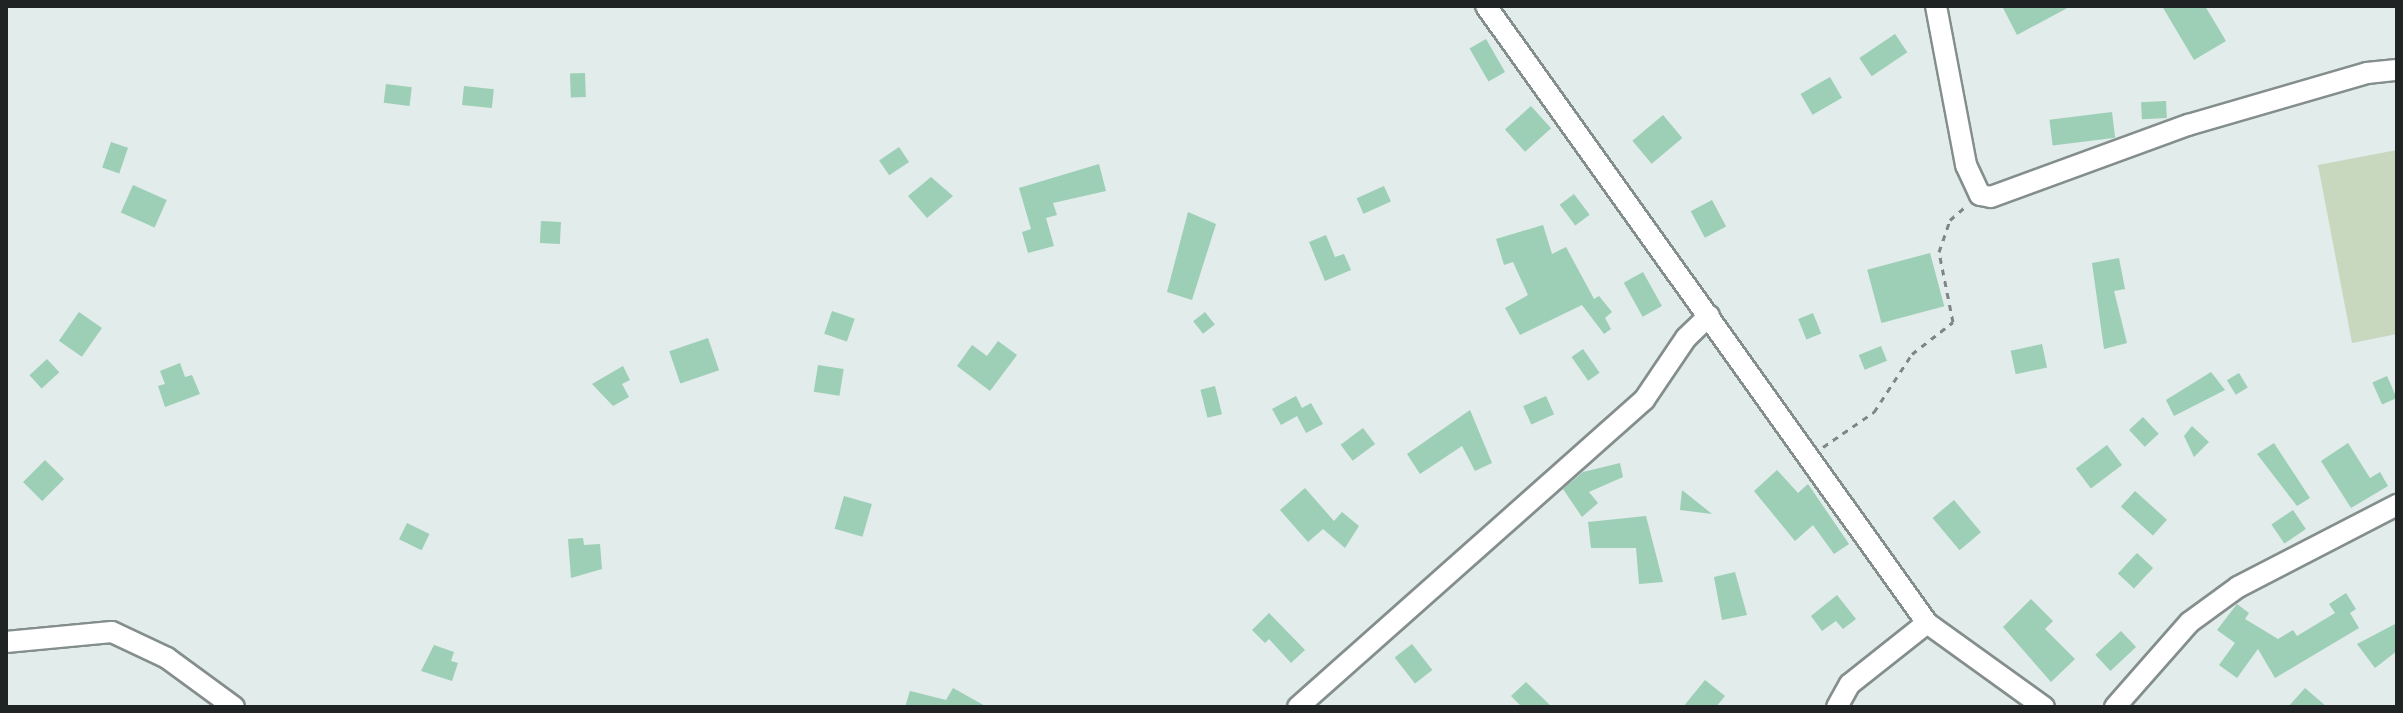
<!DOCTYPE html>
<style>
body{margin:0}
#map{position:relative;width:2403px;height:713px;overflow:hidden;background:#e1eceb;font-family:Georgia,serif}
div>[style]{position:absolute}
.green>*{inset:0;background:#c7d8bf}
.building>*{inset:0;background:#9dceb6;transform-origin:0 0}
.path>*{height:3px;margin-top:-1.5px;transform-origin:0;background:repeating-linear-gradient(90deg,#7e8685 0 6px,transparent 0 12px)}
.roads{filter:drop-shadow(2px 0 #848e8d) drop-shadow(-2px 0 #848e8d) drop-shadow(0 2px #848e8d) drop-shadow(0 -2px #848e8d)}
.minor>*{height:20px;margin:-10px;padding:0 10px;transform-origin:10px;border-radius:10px;background:#fff}
span{translate:-50% -50%;white-space:nowrap;text-align:center;line-height:1.15;-webkit-text-stroke:6px #eff9f8;paint-order:stroke}
.frame{position:absolute;inset:0;border:8px solid #1f2323;pointer-events:none}
</style>
<div id="map">
<div class="green">
<i style="clip-path:polygon(2397px 150px,2397px 334px,2352px 343px,2318px 165px)"></i>
</div>
<div class="building">
<i style="clip-path:polygon(2002px 6px,2071px 6px,2017px 35px)"></i>
<i style="clip-path:polygon(2162px 6px,2205px 6px,2226px 41px,2194px 60px)"></i>
<i style="left:1895px;top:34px;width:22px;height:43px;rotate:56deg"></i>
<i style="left:1486px;top:39px;width:38px;height:19px;rotate:60deg"></i>
<i style="left:585px;top:73px;width:24px;height:15px;rotate:88deg"></i>
<i style="left:1830px;top:77px;width:24px;height:34px;rotate:60deg"></i>
<i style="left:386px;top:84px;width:26px;height:19px;rotate:7deg"></i>
<i style="left:464px;top:86px;width:30px;height:19px;rotate:6deg"></i>
<i style="left:2166px;top:101px;width:17px;height:25px;rotate:87deg"></i>
<i style="left:1531px;top:106px;width:30px;height:35px;rotate:48deg"></i>
<i style="left:2112px;top:112px;width:26px;height:63px;rotate:83deg"></i>
<i style="left:1663px;top:115px;width:30px;height:40px;rotate:50deg"></i>
<i style="left:111px;top:142px;width:18px;height:27px;rotate:19deg"></i>
<i style="left:899px;top:147px;width:18px;height:24px;rotate:56deg"></i>
<i style="clip-path:polygon(1099px 164px,1106px 191px,1053px 203px,1057px 215px,1046px 218px,1054px 246px,1028px 253px,1022px 232px,1031px 229px,1019px 188px)"></i>
<i style="clip-path:polygon(931px 177px,953px 196px,927px 218px,908px 196px)"></i>
<i style="left:133px;top:185px;width:37px;height:30px;rotate:24deg"></i>
<i style="left:1384px;top:186px;width:17px;height:30px;rotate:66deg"></i>
<i style="left:1574px;top:194px;width:26px;height:18px;rotate:53deg"></i>
<i style="left:1712px;top:200px;width:30px;height:24px;rotate:62deg"></i>
<i style="clip-path:polygon(1188px 212px,1216px 224px,1192px 300px,1167px 292px)"></i>
<i style="left:541px;top:221px;width:20px;height:22px;rotate:3deg"></i>
<i style="clip-path:polygon(1543px 225px,1552px 254px,1566px 247px,1594px 299px,1599px 296px,1612px 312px,1605px 318px,1611px 329px,1604px 334px,1582px 305px,1520px 335px,1505px 308px,1528px 295px,1513px 262px,1504px 265px,1496px 239px)"></i>
<i style="clip-path:polygon(1326px 235px,1335px 257px,1344px 254px,1351px 270px,1325px 281px,1309px 242px)"></i>
<i style="left:1930px;top:253px;width:55px;height:65px;rotate:75deg"></i>
<i style="clip-path:polygon(2119px 258px,2125px 289px,2114px 291px,2127px 343px,2104px 349px,2092px 263px)"></i>
<i style="left:1643px;top:272px;width:39px;height:22px;rotate:61deg"></i>
<i style="left:832px;top:311px;width:24px;height:24px;rotate:19deg"></i>
<i style="left:79px;top:312px;width:28px;height:35px;rotate:35deg"></i>
<i style="left:1205px;top:312px;width:16px;height:15px;rotate:52deg"></i>
<i style="left:1813px;top:313px;width:22px;height:16px;rotate:68deg"></i>
<i style="left:708px;top:338px;width:34px;height:41px;rotate:71deg"></i>
<i style="clip-path:polygon(998px 341px,1017px 355px,990px 391px,957px 366px,972px 345px,987px 356px)"></i>
<i style="left:2042px;top:344px;width:24px;height:32px;rotate:78deg"></i>
<i style="left:1881px;top:346px;width:16px;height:24px;rotate:68deg"></i>
<i style="left:1583px;top:349px;width:29px;height:14px;rotate:55deg"></i>
<i style="left:47px;top:359px;width:18px;height:24px;rotate:47deg"></i>
<i style="clip-path:polygon(180px 363px,185px 377px,192px 375px,200px 394px,165px 407px,158px 386px,165px 384px,160px 371px)"></i>
<i style="left:818px;top:365px;width:26px;height:27px;rotate:9deg"></i>
<i style="clip-path:polygon(623px 366px,630px 380px,622px 384px,629px 397px,613px 406px,592px 384px)"></i>
<i style="clip-path:polygon(2211px 372px,2225px 390px,2174px 416px,2166px 400px)"></i>
<i style="left:2239px;top:373px;width:17px;height:14px;rotate:59deg"></i>
<i style="left:2387px;top:376px;width:24px;height:16px;rotate:66deg"></i>
<i style="left:1215px;top:386px;width:29px;height:15px;rotate:76deg"></i>
<i style="clip-path:polygon(1296px 396px,1302px 408px,1311px 403px,1323px 424px,1306px 433px,1297px 416px,1281px 425px,1272px 409px)"></i>
<i style="left:1546px;top:396px;width:20px;height:25px;rotate:66deg"></i>
<i style="clip-path:polygon(1470px 410px,1492px 463px,1475px 471px,1462px 446px,1420px 474px,1407px 454px)"></i>
<i style="left:2143px;top:417px;width:23px;height:19px;rotate:47deg"></i>
<i style="clip-path:polygon(2192px 426px,2209px 442px,2194px 457px,2184px 436px)"></i>
<i style="left:1363px;top:428px;width:20px;height:28px;rotate:53deg"></i>
<i style="clip-path:polygon(2274px 443px,2310px 498px,2297px 506px,2257px 454px)"></i>
<i style="clip-path:polygon(2348px 443px,2370px 478px,2380px 472px,2388px 486px,2351px 508px,2321px 461px)"></i>
<i style="left:2107px;top:445px;width:25px;height:39px;rotate:53deg"></i>
<i style="left:45px;top:460px;width:27px;height:31px;rotate:45deg"></i>
<i style="clip-path:polygon(1620px 463px,1623px 477px,1589px 492px,1598px 503px,1582px 517px,1563px 489px,1583px 472px)"></i>
<i style="clip-path:polygon(1777px 470px,1798px 493px,1808px 484px,1849px 544px,1834px 554px,1813px 525px,1795px 541px,1754px 491px)"></i>
<i style="clip-path:polygon(1305px 488px,1334px 521px,1342px 512px,1359px 526px,1345px 548px,1323px 529px,1308px 542px,1280px 510px)"></i>
<i style="clip-path:polygon(1682px 490px,1712px 514px,1680px 510px)"></i>
<i style="left:2135px;top:491px;width:43px;height:21px;rotate:42deg"></i>
<i style="left:844px;top:496px;width:29px;height:34px;rotate:16deg"></i>
<i style="left:1954px;top:500px;width:42px;height:28px;rotate:50deg"></i>
<i style="left:2293px;top:510px;width:23px;height:26px;rotate:56deg"></i>
<i style="clip-path:polygon(1646px 516px,1663px 582px,1639px 584px,1636px 548px,1591px 548px,1588px 522px)"></i>
<i style="left:407px;top:523px;width:25px;height:18px;rotate:26deg"></i>
<i style="clip-path:polygon(583px 538px,584px 545px,600px 544px,602px 569px,571px 578px,568px 539px)"></i>
<i style="left:2137px;top:553px;width:22px;height:28px;rotate:43deg"></i>
<i style="clip-path:polygon(1735px 572px,1747px 615px,1722px 620px,1714px 577px)"></i>
<i style="clip-path:polygon(2346px 593px,2356px 609px,2350px 613px,2359px 628px,2275px 678px,2258px 649px,2237px 678px,2219px 665px,2235px 643px,2217px 630px,2237px 604px,2249px 613px,2245px 619px,2278px 639px,2293px 630px,2297px 636px,2335px 613px,2329px 604px)"></i>
<i style="clip-path:polygon(1837px 595px,1856px 619px,1843px 629px,1836px 621px,1822px 631px,1811px 616px)"></i>
<i style="clip-path:polygon(2031px 599px,2053px 621px,2045px 629px,2075px 659px,2051px 682px,2003px 627px)"></i>
<i style="clip-path:polygon(1269px 613px,1305px 650px,1291px 663px,1269px 639px,1265px 643px,1252px 630px)"></i>
<i style="clip-path:polygon(2397px 623px,2397px 651px,2375px 668px,2357px 644px)"></i>
<i style="left:2121px;top:631px;width:22px;height:35px;rotate:47deg"></i>
<i style="left:1412px;top:644px;width:33px;height:22px;rotate:52deg"></i>
<i style="clip-path:polygon(434px 645px,454px 652px,451px 661px,458px 663px,452px 681px,421px 671px)"></i>
<i style="clip-path:polygon(1705px 680px,1725px 696px,1716px 707px,1683px 707px)"></i>
<i style="clip-path:polygon(1526px 682px,1552px 707px,1522px 707px,1511px 696px)"></i>
<i style="clip-path:polygon(953px 688px,987px 707px,905px 707px,910px 691px,946px 700px)"></i>
<i style="clip-path:polygon(2305px 688px,2327px 707px,2288px 707px)"></i>
</div>
<div class="path">
<i style="left:1823px;top:447px;width:62px;rotate:-34.5deg"></i>
<i style="left:1874px;top:412px;width:69px;rotate:-56.8deg"></i>
<i style="left:1912px;top:354px;width:52px;rotate:-38deg"></i>
<i style="left:1953px;top:322px;width:71px;rotate:-101.3deg"></i>
<i style="left:1939px;top:252px;width:34px;rotate:-71deg"></i>
<i style="left:1950px;top:220px;width:20px;rotate:-41deg"></i>
</div>
<div class="roads">
<div class="minor">
<i style="left:1486px;top:6px;width:758px;rotate:54.44deg"></i>
<i style="left:1927px;top:623px;width:144px;rotate:35.7deg"></i>
<i style="left:1936px;top:6px;width:162px;rotate:79.3deg"></i>
<i style="left:1966px;top:165px;width:33px;rotate:65deg"></i>
<i style="left:1980px;top:195px;width:11px;rotate:10deg"></i>
<i style="left:1991px;top:197px;width:210px;rotate:-20.1deg"></i>
<i style="left:2188px;top:125px;width:186px;rotate:-16.2deg"></i>
<i style="left:2367px;top:73px;width:30px;rotate:-6deg"></i>
<i style="left:6px;top:642px;width:106px;rotate:-5.4deg"></i>
<i style="left:112px;top:632px;width:61px;rotate:25.3deg"></i>
<i style="left:167px;top:658px;width:83px;rotate:36.2deg"></i>
<i style="left:1298px;top:707px;width:463px;rotate:-41.6deg"></i>
<i style="left:1644px;top:400px;width:75px;rotate:-55.9deg"></i>
<i style="left:1686px;top:338px;width:32px;rotate:-44deg"></i>
<i style="left:1837px;top:707px;width:26px;rotate:-61deg"></i>
<i style="left:1850px;top:684px;width:98px;rotate:-38.4deg"></i>
<i style="left:2115px;top:707px;width:113px;rotate:-48.6deg"></i>
<i style="left:2190px;top:622px;width:59px;rotate:-36.1deg"></i>
<i style="left:2238px;top:587px;width:179px;rotate:-27.3deg"></i>
</div>
</div>
<div class="frame"></div>
</div>
